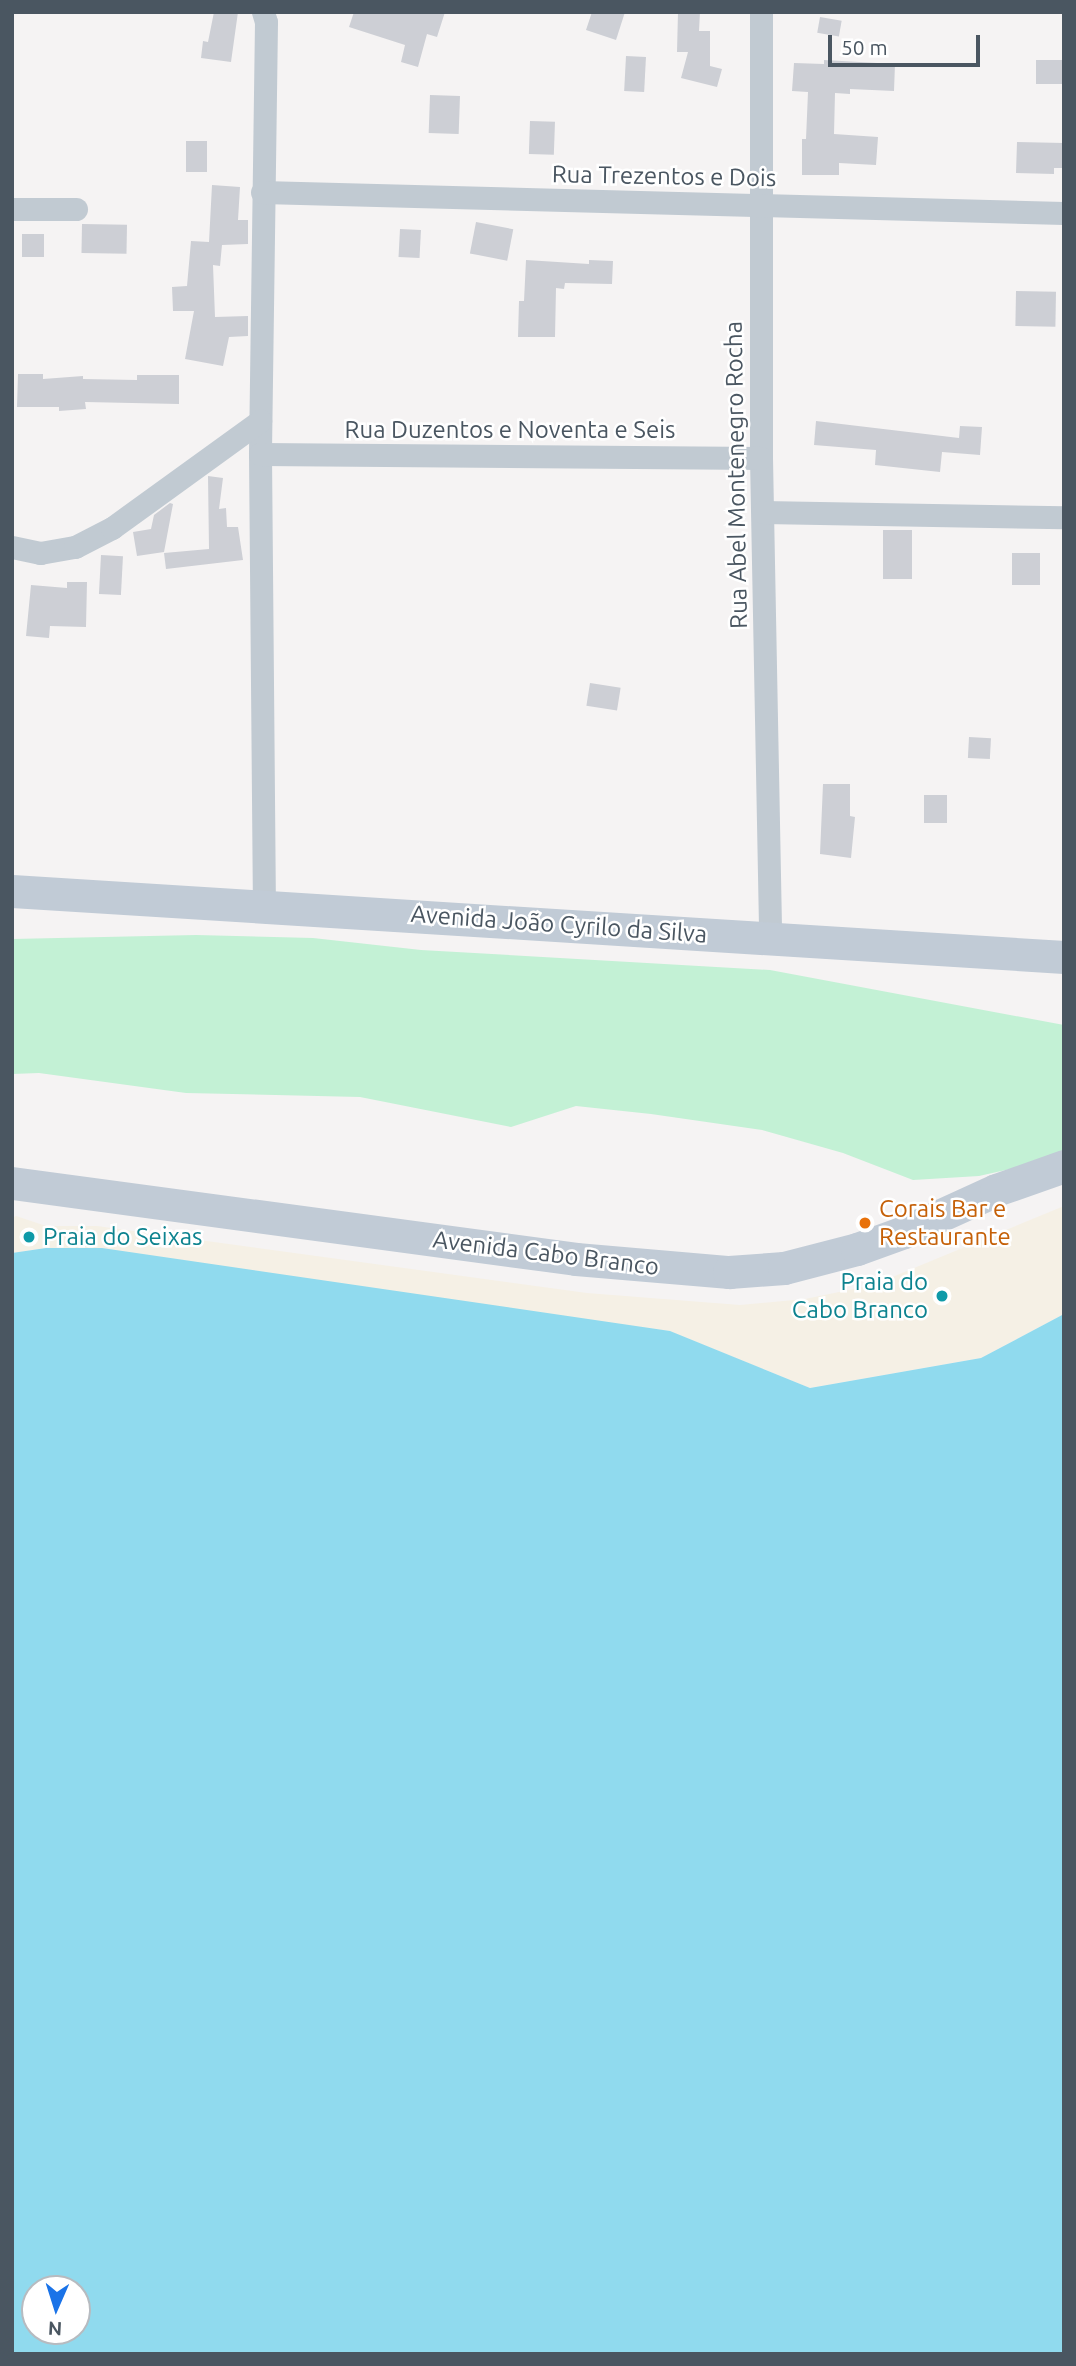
<!DOCTYPE html>
<meta charset="utf-8">
<style>
body{margin:0}
#map{position:relative;width:1076px;height:2366px;overflow:hidden;background:#f5f3f3;font-family:Ubuntu,sans-serif}
div>[style]{position:absolute}
.green>*{inset:0;background:#c3f1d5}
.sand>*{inset:0;background:#f5f0e5}
.water>*{inset:0;background:#90daee}
.building>*{inset:0;background:#cdcfd5;transform-origin:0 0}
.street>*{height:23px;margin:-11.5px;padding:0 11.5px;transform-origin:11.5px;border-radius:11.5px;background:#c1cad2}
.secondary>*{height:33px;margin:-16.5px;padding:0 16.5px;transform-origin:16.5px;border-radius:16.5px;background:#c1cbd6}
.dots>*{width:19px;height:19px;translate:-50% -50%;box-sizing:border-box;border:4px solid #fff;border-radius:50%}
span{translate:-50% -50%;white-space:nowrap;text-align:center;line-height:1.15;-webkit-text-stroke:5px #fff;paint-order:stroke}
.street-label{font-size:24px;color:#4a5661}
.food-label{font-size:24px;color:#c56008}
.left{translate:0 -50%;text-align:left}
.culture-label{font-size:24px;color:#0d838f}
.right{translate:-100% -50%;text-align:right}
.frame{position:absolute;inset:0;border:14px solid #4a5661;pointer-events:none}
.north{position:absolute;left:21px;top:2275px;width:70px;height:70px;box-sizing:border-box;background:#fff;border:2px solid #b7bbc0;border-radius:50%;rotate:183deg;font-size:19px;font-weight:700;line-height:28px;text-align:center;color:#4a5661}
.north::after{content:'';display:block;margin:auto;width:24px;height:32px;background:#1a73e8;clip-path:polygon(50% 0,100% 100%,50% 72%,0 100%)}
.scale{position:absolute;left:828px;top:35px;width:152px;height:32px;box-sizing:border-box;border:4px solid #4a5661;border-top:0;padding-left:9px;font-size:21px;line-height:24px;white-space:nowrap;color:#4a5661;-webkit-text-stroke:5px #fff;paint-order:stroke}
</style>
<div id="map">
<div class="green">
<i style="clip-path:polygon(196px 935px,313px 938px,421px 950px,770px 970px,1064px 1025px,1064px 1157px,979px 1176px,913px 1180px,843px 1153px,762px 1130px,651px 1114px,576px 1106px,511px 1127px,360px 1097px,186px 1093px,39px 1073px,12px 1074px,12px 939px)"></i>
</div>
<div class="sand">
<i style="clip-path:polygon(1064px 1206px,1064px 1314px,981px 1358px,810px 1388px,669px 1331px,46px 1248px,12px 1253px,12px 1218px,16px 1216px,46px 1226px,97px 1226px,587px 1293px,740px 1305px,805px 1299px,873px 1285px)"></i>
</div>
<div class="water">
<i style="clip-path:polygon(evenodd,46px 1248px,102px 1248px,670px 1331px,810px 1388px,981px 1358px,1064px 1314px,1064px 2354px,12px 2354px,12px 1253px,46px 1248px,35px 2289px,77px 2289px,77px 2331px,35px 2331px,35px 2289px)"></i>
</div>
<div class="building">
<i style="clip-path:polygon(214px 12px,238px 12px,231px 62px,201px 58px,203px 41px,208px 42px)"></i>
<i style="clip-path:polygon(354px 12px,445px 12px,437px 37px,427px 34px,418px 67px,401px 62px,405px 45px,349px 27px)"></i>
<i style="clip-path:polygon(592px 12px,625px 12px,616px 40px,586px 30px)"></i>
<i style="clip-path:polygon(678px 12px,700px 12px,699px 31px,710px 31px,710px 66px,722px 69px,717px 87px,681px 78px,688px 52px,677px 52px)"></i>
<i style="left:820px;top:17px;width:22px;height:16px;rotate:10deg"></i>
<i style="left:626px;top:56px;width:20px;height:35px;rotate:3deg"></i>
<i style="clip-path:polygon(824px 60px,895px 64px,894px 91px,850px 89px,850px 94px,835px 93px,834px 134px,878px 137px,876px 165px,839px 163px,839px 175px,802px 175px,802px 139px,806px 139px,808px 92px,792px 91px,794px 63px,824px 64px)"></i>
<i style="left:1064px;top:60px;width:24px;height:28px;rotate:90deg"></i>
<i style="left:430px;top:95px;width:30px;height:38px;rotate:2deg"></i>
<i style="left:530px;top:121px;width:25px;height:33px;rotate:2deg"></i>
<i style="left:186px;top:141px;width:21px;height:31px"></i>
<i style="clip-path:polygon(1017px 142px,1064px 143px,1064px 168px,1054px 168px,1054px 174px,1016px 173px)"></i>
<i style="clip-path:polygon(212px 185px,240px 187px,238px 220px,248px 220px,248px 244px,222px 245px,220px 266px,213px 265px,215px 317px,248px 316px,248px 336px,229px 337px,223px 366px,185px 359px,194px 311px,173px 311px,172px 287px,187px 286px,191px 241px,209px 242px)"></i>
<i style="left:476px;top:222px;width:38px;height:32px;rotate:11deg"></i>
<i style="left:82px;top:224px;width:45px;height:29px;rotate:1deg"></i>
<i style="left:400px;top:229px;width:21px;height:28px;rotate:3deg"></i>
<i style="left:22px;top:234px;width:22px;height:23px"></i>
<i style="clip-path:polygon(526px 260px,589px 264px,589px 260px,613px 261px,612px 284px,565px 283px,564px 289px,556px 288px,555px 337px,518px 337px,519px 301px,524px 301px)"></i>
<i style="left:1016px;top:291px;width:40px;height:35px;rotate:1deg"></i>
<i style="clip-path:polygon(18px 374px,43px 374px,43px 379px,83px 376px,83px 379px,137px 380px,137px 375px,179px 375px,179px 404px,85px 402px,86px 409px,59px 411px,59px 407px,17px 407px)"></i>
<i style="clip-path:polygon(816px 421px,959px 438px,960px 426px,982px 427px,980px 455px,942px 452px,940px 472px,875px 465px,876px 450px,814px 445px)"></i>
<i style="clip-path:polygon(208px 476px,223px 478px,219px 509px,226px 508px,227px 527px,238px 527px,243px 560px,166px 569px,164px 553px,209px 549px)"></i>
<i style="clip-path:polygon(170px 503px,173px 504px,164px 552px,137px 556px,133px 532px,151px 529px,154px 515px)"></i>
<i style="left:912px;top:530px;width:49px;height:29px;rotate:90deg"></i>
<i style="left:1012px;top:553px;width:28px;height:32px"></i>
<i style="left:101px;top:555px;width:22px;height:39px;rotate:3deg"></i>
<i style="clip-path:polygon(67px 582px,87px 582px,86px 627px,50px 626px,49px 638px,26px 636px,31px 585px,67px 588px)"></i>
<i style="left:590px;top:683px;width:31px;height:23px;rotate:9deg"></i>
<i style="left:969px;top:737px;width:22px;height:21px;rotate:3deg"></i>
<i style="clip-path:polygon(823px 784px,850px 784px,850px 816px,855px 817px,851px 858px,820px 854px)"></i>
<i style="left:924px;top:795px;width:23px;height:28px"></i>
</div>
<div class="street">
<i style="left:263px;top:12px;width:10px;rotate:73deg"></i>
<i style="left:266px;top:22px;width:432px;rotate:90.8deg"></i>
<i style="left:260px;top:454px;width:451px;rotate:89.5deg"></i>
<i style="left:761px;top:12px;width:446px;rotate:90deg"></i>
<i style="left:761px;top:458px;width:480px;rotate:88.9deg"></i>
<i style="left:262px;top:192px;width:802px;rotate:1.5deg"></i>
<i style="left:12px;top:209px;width:64px"></i>
<i style="left:260px;top:454px;width:501px;rotate:0.46deg"></i>
<i style="left:763px;top:512px;width:301px;rotate:1deg"></i>
<i style="left:12px;top:547px;width:29px;rotate:12deg"></i>
<i style="left:40px;top:553px;width:36px;rotate:-10deg"></i>
<i style="left:75px;top:547px;width:42px;rotate:-27.2deg"></i>
<i style="left:112px;top:528px;width:183px;rotate:-35.9deg"></i>
</div>
<div class="secondary">
<i style="left:12px;top:891px;width:1054px;rotate:3.59deg"></i>
<i style="left:12px;top:1183px;width:569px;rotate:7.67deg"></i>
<i style="left:576px;top:1259px;width:154px;rotate:4.9deg"></i>
<i style="left:729px;top:1272px;width:55px;rotate:-4.2deg"></i>
<i style="left:784px;top:1268px;width:75px;rotate:-14.6deg"></i>
<i style="left:857px;top:1249px;width:50px;rotate:-19.9deg"></i>
<i style="left:904px;top:1232px;width:101px;rotate:-24.5deg"></i>
<i style="left:996px;top:1190px;width:72px;rotate:-19.4deg"></i>
</div>
<div class="dots">
<i style="left:865px;top:1223px;background:#e8710a"></i>
<i style="left:29px;top:1237px;background:#0f9aa8"></i>
<i style="left:942px;top:1296px;background:#0f9aa8"></i>
</div>
<div class="street-label">
<span style="left:664px;top:176px;rotate:1deg">Rua Trezentos e Dois</span>
<span style="left:510px;top:430px">Rua Duzentos e Noventa e Seis</span>
<span style="left:736px;top:475px;rotate:-91deg">Rua Abel Montenegro Rocha</span>
<span style="left:559px;top:924px;rotate:4deg">Avenida João Cyrilo da Silva</span>
<span style="left:546px;top:1253px;rotate:7deg">Avenida Cabo Branco</span>
</div>
<div class="food-label">
<span class="left" style="left:879px;top:1223px">Corais Bar e<br>Restaurante</span>
</div>
<div class="culture-label">
<span class="left" style="left:43px;top:1237px">Praia do Seixas</span>
<span class="right" style="left:928px;top:1296px">Praia do<br>Cabo Branco</span>
</div>
<div class="frame"></div>
<div class="north">N</div>
<div class="scale">50 m</div>
</div>
